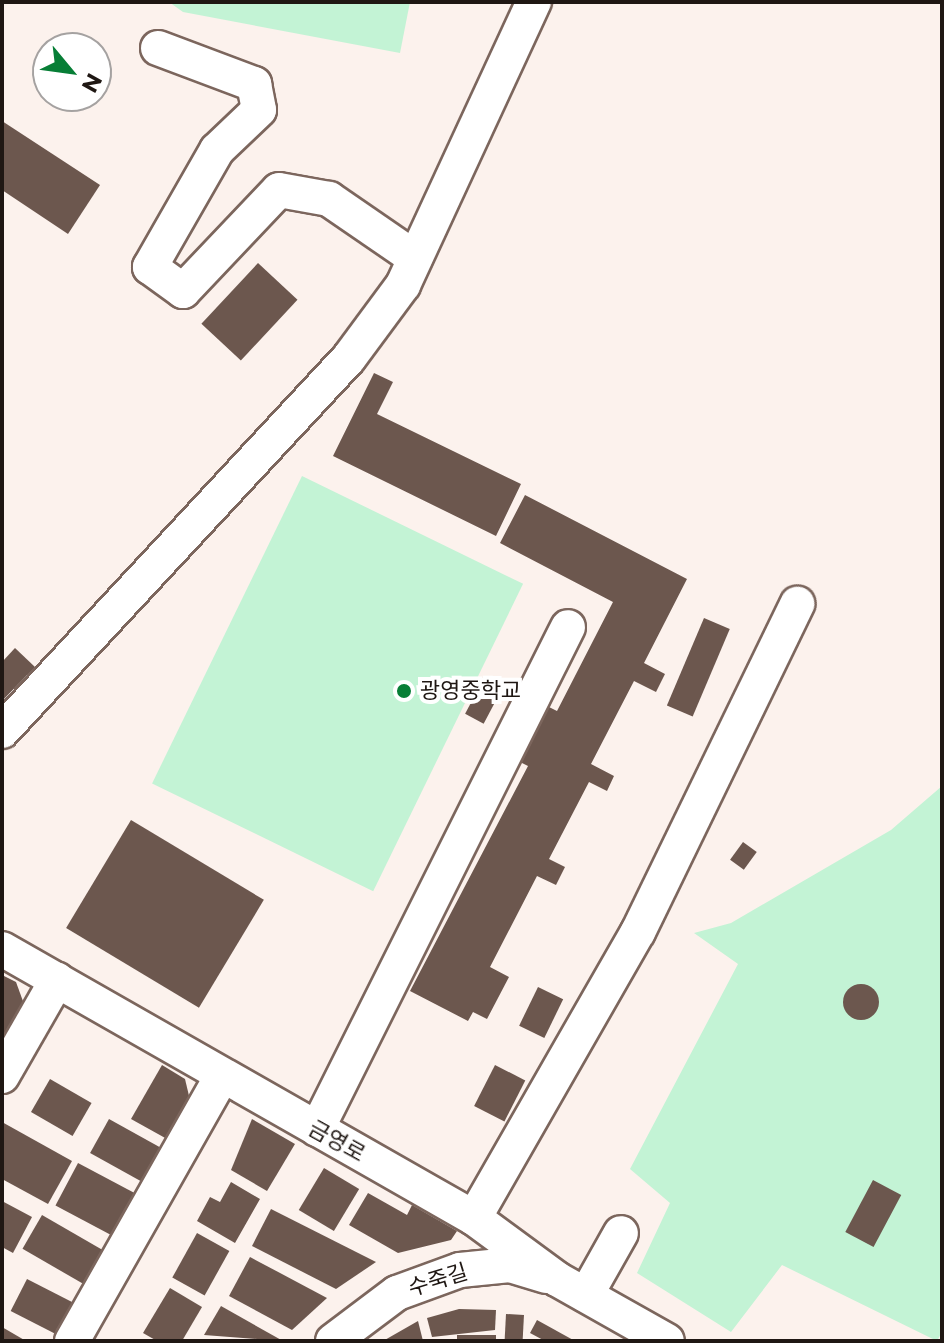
<!DOCTYPE html>
<meta charset="utf-8">
<style>
body{margin:0}
#map{position:relative;width:944px;height:1343px;overflow:hidden;background:#fcf2ed;font-family:Montserrat,"Noto Sans KR",sans-serif}
div>[style]{position:absolute}
.green>*{inset:0;background:#c3f3d5;transform-origin:0 0}
.building>*{inset:0;background:#6c574e;transform-origin:0 0}
.round{border-radius:50%}
.roads{filter:drop-shadow(2px 0 #7c665d) drop-shadow(-2px 0 #7c665d) drop-shadow(0 2px #7c665d) drop-shadow(0 -2px #7c665d)}
.minor>*{height:34px;margin:-17px;padding:0 17px;transform-origin:17px;border-radius:17px;background:#fff}
.dots>*{width:22px;height:22px;translate:-50% -50%;box-sizing:border-box;border:4px solid #fff;border-radius:50%}
span{translate:-50% -50%;white-space:nowrap;text-align:center;line-height:1.15;-webkit-text-stroke:8px #fff;paint-order:stroke}
.poi-label{font-size:22px;color:#1f1713}
.left{translate:0 -50%;text-align:left}
.street-label{font-size:22px;color:#1f1713}
.frame{position:absolute;inset:0;border:4px solid #1f1713;pointer-events:none}
.north{position:absolute;left:32px;top:32px;width:80px;height:80px;box-sizing:border-box;background:#fff;border:2px solid #a5a2a1;border-radius:50%;rotate:119deg;font-size:22px;font-weight:700;line-height:32px;text-align:center;color:#1f1713}
.north::after{content:'';display:block;margin:auto;width:28px;height:36px;background:#077e36;clip-path:polygon(50% 0,100% 100%,50% 72%,0 100%)}
</style>
<div id="map">
<div class="green">
<i style="clip-path:polygon(169px 2px,410px 2px,400px 53px,183px 12px)"></i>
<i style="left:302px;top:476px;width:246px;height:342px;rotate:26deg"></i>
<i style="clip-path:polygon(942px 786px,942px 1332px,937px 1341px,782px 1265px,731px 1332px,637px 1273px,670px 1203px,630px 1169px,738px 964px,694px 933px,731px 923px,891px 830px)"></i>
</div>
<div class="building">
<i style="clip-path:polygon(2px 121px,100px 185px,68px 234px,2px 190px)"></i>
<i style="left:258px;top:263px;width:54px;height:83px;rotate:43deg"></i>
<i style="clip-path:polygon(374px 373px,393px 382px,377px 414px,521px 484px,496px 536px,333px 456px)"></i>
<i style="clip-path:polygon(525px 495px,687px 579px,644px 663px,665px 674px,656px 692px,634px 681px,591px 764px,614px 776px,607px 791px,589px 782px,549px 859px,565px 867px,556px 885px,537px 876px,490px 967px,509px 977px,487px 1019px,473px 1012px,468px 1021px,410px 991px,528px 766px,514px 759px,543px 704px,557px 711px,613px 602px,500px 543px)"></i>
<i style="left:704px;top:618px;width:28px;height:95px;rotate:23deg"></i>
<i style="clip-path:polygon(15px 648px,35px 667px,2px 701px,2px 662px)"></i>
<i style="left:482px;top:682px;width:21px;height:36px;rotate:28deg"></i>
<i style="left:131px;top:820px;width:155px;height:126px;rotate:31deg"></i>
<i style="left:743px;top:842px;width:17px;height:22px;rotate:36deg"></i>
<i style="clip-path:polygon(2px 975px,16px 982px,24px 1004px,4px 1041px)"></i>
<i class="round" style="left:843px;top:984px;width:36px;height:36px"></i>
<i style="left:538px;top:987px;width:28px;height:43px;rotate:26deg"></i>
<i style="clip-path:polygon(162px 1065px,185px 1079px,190px 1100px,167px 1139px,131px 1119px)"></i>
<i style="left:495px;top:1065px;width:34px;height:46px;rotate:27deg"></i>
<i style="left:50px;top:1079px;width:48px;height:38px;rotate:30deg"></i>
<i style="left:109px;top:1119px;width:68px;height:39px;rotate:29deg"></i>
<i style="clip-path:polygon(252px 1119px,295px 1144px,267px 1191px,231px 1170px)"></i>
<i style="clip-path:polygon(2px 1122px,72px 1161px,48px 1204px,2px 1179px)"></i>
<i style="left:78px;top:1163px;width:72px;height:48px;rotate:28deg"></i>
<i style="left:324px;top:1168px;width:41px;height:49px;rotate:31deg"></i>
<i style="left:873px;top:1180px;width:32px;height:59px;rotate:28deg"></i>
<i style="clip-path:polygon(231px 1182px,260px 1199px,235px 1243px,197px 1221px,210px 1197px,220px 1202px)"></i>
<i style="clip-path:polygon(368px 1193px,407px 1215px,412px 1205px,457px 1231px,451px 1240px,398px 1253px,349px 1225px)"></i>
<i style="clip-path:polygon(2px 1201px,32px 1217px,13px 1253px,2px 1247px)"></i>
<i style="clip-path:polygon(271px 1209px,376px 1262px,336px 1289px,252px 1246px)"></i>
<i style="left:42px;top:1215px;width:73px;height:39px;rotate:30deg"></i>
<i style="left:197px;top:1233px;width:37px;height:51px;rotate:29deg"></i>
<i style="clip-path:polygon(250px 1257px,327px 1298px,292px 1330px,229px 1296px)"></i>
<i style="left:27px;top:1279px;width:56px;height:36px;rotate:27deg"></i>
<i style="clip-path:polygon(170px 1288px,202px 1307px,182px 1341px,157px 1341px,143px 1333px)"></i>
<i style="clip-path:polygon(221px 1306px,283px 1341px,204px 1335px)"></i>
<i style="clip-path:polygon(459px 1309px,496px 1310px,495px 1330px,432px 1337px,427px 1318px)"></i>
<i style="left:506px;top:1314px;width:18px;height:27px;rotate:3deg"></i>
<i style="clip-path:polygon(537px 1320px,575px 1341px,545px 1341px,530px 1333px)"></i>
<i style="clip-path:polygon(418px 1321px,423px 1341px,383px 1341px)"></i>
<i style="clip-path:polygon(2px 1327px,26px 1341px,2px 1341px)"></i>
<i style="left:457px;top:1335px;width:39px;height:6px"></i>
</div>
<div class="roads">
<div class="minor">
<i style="left:158px;top:48px;width:103px;rotate:20.6deg"></i>
<i style="left:254px;top:84px;width:26px;rotate:79deg"></i>
<i style="left:259px;top:110px;width:58px;rotate:136.4deg"></i>
<i style="left:217px;top:150px;width:135px;rotate:119.8deg"></i>
<i style="left:150px;top:267px;width:41px;rotate:36deg"></i>
<i style="left:183px;top:291px;width:139px;rotate:-46.5deg"></i>
<i style="left:279px;top:190px;width:51px;rotate:10.2deg"></i>
<i style="left:329px;top:199px;width:104px;rotate:34.5deg"></i>
<i style="left:2px;top:731px;width:509px;rotate:-47.07deg"></i>
<i style="left:349px;top:358px;width:91px;rotate:-53.5deg"></i>
<i style="left:403px;top:285px;width:312px;rotate:-65.2deg"></i>
<i style="left:2px;top:949px;width:543px;rotate:29.68deg"></i>
<i style="left:474px;top:1218px;width:103px;rotate:36.3deg"></i>
<i style="left:557px;top:1279px;width:126px;rotate:29.4deg"></i>
<i style="left:2px;top:1076px;width:111px;rotate:-60.2deg"></i>
<i style="left:317px;top:1129px;width:561px;rotate:-63.43deg"></i>
<i style="left:474px;top:1218px;width:330px;rotate:-60.2deg"></i>
<i style="left:638px;top:932px;width:365px;rotate:-64.1deg"></i>
<i style="left:586px;top:1295px;width:71px;rotate:-60.6deg"></i>
<i style="left:72px;top:1341px;width:305px;rotate:-60.5deg"></i>
<i style="left:333px;top:1341px;width:80px;rotate:-36.9deg"></i>
<i style="left:397px;top:1293px;width:67px;rotate:-20.1deg"></i>
<i style="left:460px;top:1270px;width:50px;rotate:-5.7deg"></i>
<i style="left:510px;top:1265px;width:38px;rotate:17deg"></i>
</div>
</div>
<div class="dots">
<i style="left:404px;top:691px;background:#077e36"></i>
</div>
<div class="poi-label">
<span class="left" style="left:420px;top:691px">광영중학교</span>
</div>
<div class="street-label">
<span style="left:337px;top:1141px;rotate:29deg">금영로</span>
<span style="left:438px;top:1280px;rotate:-17deg">수죽길</span>
</div>
<div class="frame"></div>
<div class="north">N</div>
</div>
